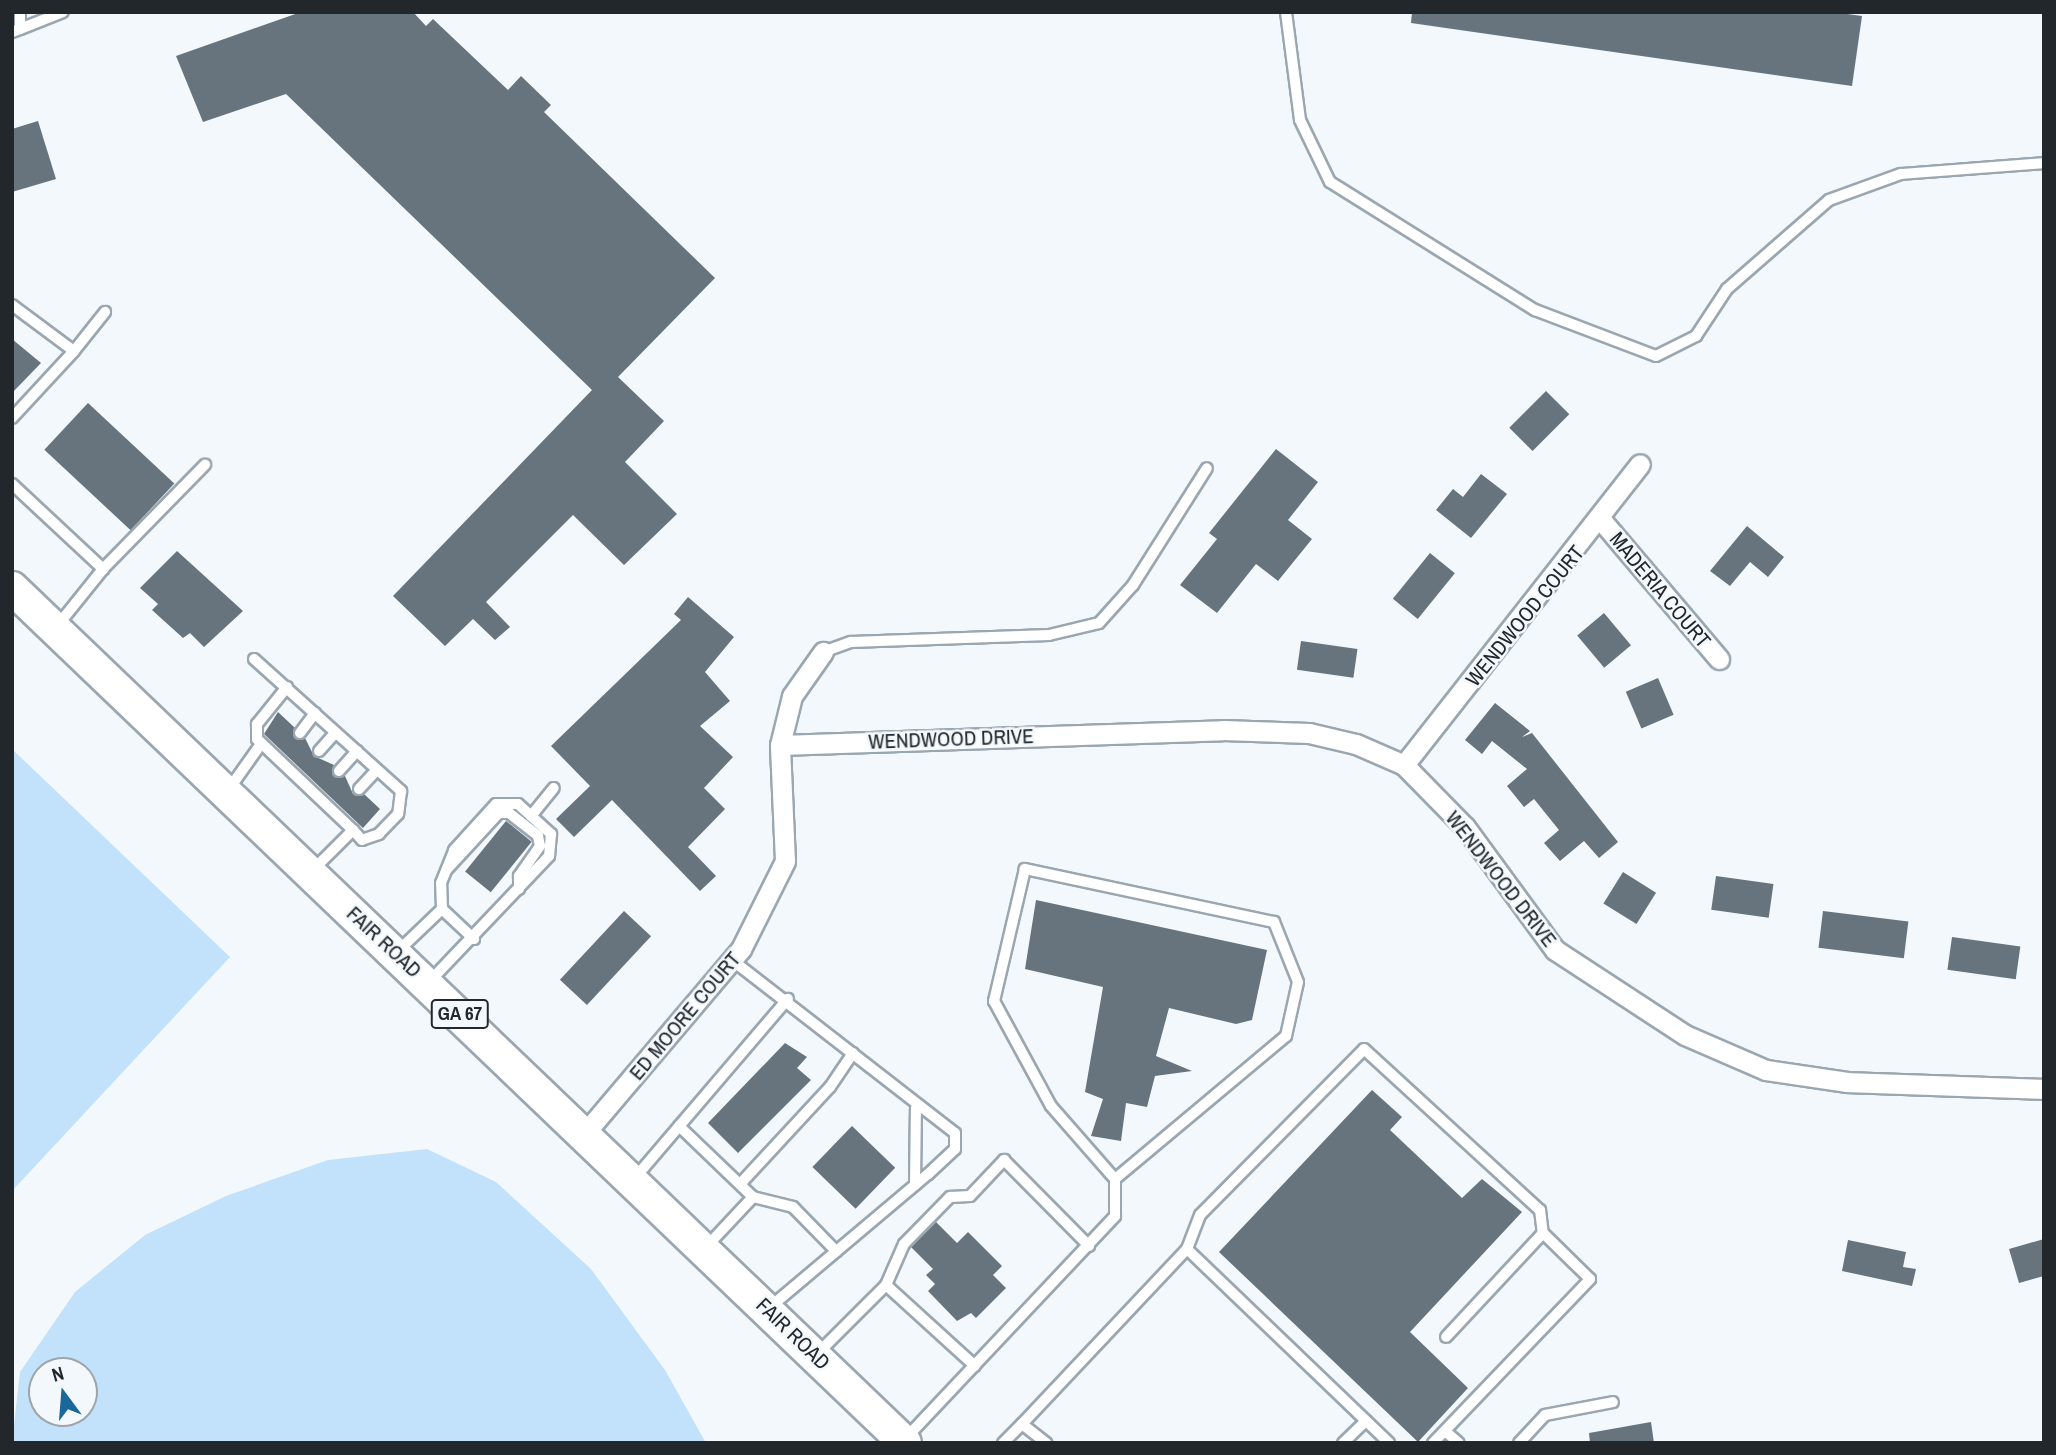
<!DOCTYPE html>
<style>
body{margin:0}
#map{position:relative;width:2056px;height:1455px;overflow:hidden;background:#f3f8fd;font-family:"Archivo Narrow",sans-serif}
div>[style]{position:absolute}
.green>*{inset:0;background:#c2e2fc}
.building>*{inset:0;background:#67737d;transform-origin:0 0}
.roads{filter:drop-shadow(2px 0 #9aa7b1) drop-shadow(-2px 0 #9aa7b1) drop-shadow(0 2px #9aa7b1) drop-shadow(0 -2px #9aa7b1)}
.service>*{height:10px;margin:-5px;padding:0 5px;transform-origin:5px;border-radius:5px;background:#fff}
.minor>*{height:19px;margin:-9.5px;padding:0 9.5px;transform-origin:9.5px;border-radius:9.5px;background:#fff}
.primary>*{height:32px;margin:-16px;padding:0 16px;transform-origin:16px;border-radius:16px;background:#fff}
span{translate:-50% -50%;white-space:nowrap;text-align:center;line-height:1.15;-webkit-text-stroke:5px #f3f8fd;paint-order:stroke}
.shield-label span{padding:2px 5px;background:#f3f8fd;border:2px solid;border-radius:5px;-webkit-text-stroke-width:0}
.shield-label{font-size:19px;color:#22272b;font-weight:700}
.street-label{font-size:21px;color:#22272b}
.frame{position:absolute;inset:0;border:14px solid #22272b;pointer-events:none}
.north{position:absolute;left:28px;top:1357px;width:70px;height:70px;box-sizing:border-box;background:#f3f8fd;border:2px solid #9fa4a9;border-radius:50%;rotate:344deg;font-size:19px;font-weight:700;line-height:28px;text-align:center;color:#22272b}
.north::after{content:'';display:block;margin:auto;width:24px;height:32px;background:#1a689a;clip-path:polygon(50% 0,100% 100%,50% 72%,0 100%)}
</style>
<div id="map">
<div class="green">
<i style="clip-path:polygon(12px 749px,230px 957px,12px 1191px)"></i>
<i style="clip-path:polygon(evenodd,427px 1149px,496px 1182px,591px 1269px,665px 1370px,706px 1443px,12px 1443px,20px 1372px,75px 1292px,145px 1235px,226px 1196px,328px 1160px,427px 1149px,42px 1371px,84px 1371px,84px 1413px,42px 1413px,42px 1371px)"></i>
</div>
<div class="building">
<i style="clip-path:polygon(301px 12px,413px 12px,426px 26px,433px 19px,508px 90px,521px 76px,551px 105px,544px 112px,715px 278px,618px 377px,664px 421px,625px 462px,677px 514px,624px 565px,573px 515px,486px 602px,510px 627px,495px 640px,473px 619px,445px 646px,393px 596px,592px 390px,286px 94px,203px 122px,176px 56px)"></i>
<i style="clip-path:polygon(1412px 12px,1833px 12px,1862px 16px,1852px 86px,1411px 23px)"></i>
<i style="clip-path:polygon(38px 121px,56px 179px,12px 192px,12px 129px)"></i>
<i style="clip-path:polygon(12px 339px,41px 363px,12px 393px)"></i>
<i style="left:1546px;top:391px;width:33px;height:52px;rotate:45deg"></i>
<i style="left:88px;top:403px;width:118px;height:64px;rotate:43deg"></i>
<i style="clip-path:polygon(1276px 449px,1318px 482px,1288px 520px,1312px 539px,1278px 581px,1256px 564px,1217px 613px,1180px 585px,1217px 539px,1209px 533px)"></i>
<i style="clip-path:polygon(1481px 474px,1507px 494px,1471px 538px,1436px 510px,1453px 489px,1463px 497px)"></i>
<i style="clip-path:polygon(1747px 526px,1784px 557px,1768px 577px,1750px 562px,1730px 586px,1710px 571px)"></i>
<i style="clip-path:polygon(177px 551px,243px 611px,204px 647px,190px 633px,183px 638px,152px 610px,158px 604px,140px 588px)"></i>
<i style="left:1430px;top:553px;width:32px;height:59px;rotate:39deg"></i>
<i style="clip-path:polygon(688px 597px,734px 637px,705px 672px,730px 701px,700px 726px,733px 757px,704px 788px,725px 809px,688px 847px,716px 876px,700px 891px,612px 800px,574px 837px,556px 819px,590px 786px,551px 746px,681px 620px,674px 614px)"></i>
<i style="left:1604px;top:613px;width:42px;height:35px;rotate:50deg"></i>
<i style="left:1301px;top:641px;width:57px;height:29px;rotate:8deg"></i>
<i style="left:1658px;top:678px;width:40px;height:35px;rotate:67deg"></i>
<i style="clip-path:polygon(1495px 703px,1530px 731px,1522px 737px,1532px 733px,1618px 842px,1599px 858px,1584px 841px,1560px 861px,1544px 843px,1559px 830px,1534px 799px,1524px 807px,1507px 786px,1527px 769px,1492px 741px,1482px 754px,1465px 740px)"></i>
<i style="clip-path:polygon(278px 712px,295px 728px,295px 738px,305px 738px,314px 756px,334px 765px,334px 776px,345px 776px,353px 794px,364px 794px,380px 809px,363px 828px,264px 734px)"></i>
<i style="left:506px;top:821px;width:33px;height:65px;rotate:39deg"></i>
<i style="left:1623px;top:872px;width:39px;height:37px;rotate:32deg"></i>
<i style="left:1716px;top:876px;width:58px;height:34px;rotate:8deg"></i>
<i style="clip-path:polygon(1036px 900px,1267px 950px,1252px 1020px,1236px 1024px,1169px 1008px,1156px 1056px,1192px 1071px,1155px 1076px,1147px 1107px,1126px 1103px,1121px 1141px,1091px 1136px,1103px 1099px,1085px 1092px,1103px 987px,1025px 969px)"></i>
<i style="left:624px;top:911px;width:37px;height:94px;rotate:43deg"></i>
<i style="left:1823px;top:911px;width:86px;height:37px;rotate:7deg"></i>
<i style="left:1952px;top:937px;width:69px;height:33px;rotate:8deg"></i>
<i style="clip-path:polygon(785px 1043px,807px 1057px,797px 1068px,811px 1080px,738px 1153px,708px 1123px)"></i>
<i style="clip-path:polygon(1372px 1090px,1402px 1117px,1390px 1130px,1462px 1198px,1482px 1179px,1522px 1212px,1410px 1332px,1468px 1388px,1418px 1442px,1219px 1252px)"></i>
<i style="left:852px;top:1126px;width:60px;height:57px;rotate:44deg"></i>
<i style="clip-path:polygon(936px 1222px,957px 1243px,968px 1232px,1002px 1266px,993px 1275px,1006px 1288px,976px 1318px,971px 1313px,957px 1321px,928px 1291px,935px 1284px,926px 1275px,933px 1269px,911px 1247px)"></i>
<i style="clip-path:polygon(2044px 1239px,2044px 1276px,2019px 1283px,2009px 1249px)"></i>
<i style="clip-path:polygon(1848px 1240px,1906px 1252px,1903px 1267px,1916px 1269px,1912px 1286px,1842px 1271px)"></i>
<i style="clip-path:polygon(1651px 1422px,1654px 1443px,1590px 1443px,1589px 1433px)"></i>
</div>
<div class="roads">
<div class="service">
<i style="left:1286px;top:12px;width:109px;rotate:82.6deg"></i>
<i style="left:1300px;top:120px;width:69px;rotate:64.2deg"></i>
<i style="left:1330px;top:182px;width:242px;rotate:32deg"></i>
<i style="left:1535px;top:310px;width:129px;rotate:20.8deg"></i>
<i style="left:1656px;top:356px;width:45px;rotate:-26.6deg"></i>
<i style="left:1696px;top:336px;width:56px;rotate:-56.6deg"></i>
<i style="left:1727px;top:289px;width:135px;rotate:-41.1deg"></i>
<i style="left:1829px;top:200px;width:77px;rotate:-19.9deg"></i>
<i style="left:1901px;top:174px;width:143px;rotate:-4.4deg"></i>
<i style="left:20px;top:29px;width:46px;rotate:-21.6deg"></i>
<i style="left:12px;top:32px;width:9px;rotate:-21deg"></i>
<i style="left:20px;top:29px;width:17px;rotate:-90deg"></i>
<i style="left:12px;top:305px;width:77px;rotate:36.6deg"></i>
<i style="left:74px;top:351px;width:91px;rotate:132.8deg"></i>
<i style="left:74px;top:351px;width:50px;rotate:-51.5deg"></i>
<i style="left:12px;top:484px;width:125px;rotate:43deg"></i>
<i style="left:103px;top:569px;width:72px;rotate:128.8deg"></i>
<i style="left:103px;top:569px;width:146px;rotate:-45.6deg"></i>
<i style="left:823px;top:652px;width:30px;rotate:-20deg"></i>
<i style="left:851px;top:642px;width:198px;rotate:-2deg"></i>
<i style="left:1049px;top:635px;width:51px;rotate:-13.5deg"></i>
<i style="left:1099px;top:623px;width:51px;rotate:-48.2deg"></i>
<i style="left:1133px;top:585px;width:138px;rotate:-57.7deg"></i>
<i style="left:254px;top:659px;width:198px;rotate:41.9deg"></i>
<i style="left:401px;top:791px;width:23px;rotate:97deg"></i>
<i style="left:398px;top:814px;width:28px;rotate:134deg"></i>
<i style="left:379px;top:834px;width:18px;rotate:161deg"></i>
<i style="left:362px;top:840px;width:13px;rotate:-132deg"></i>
<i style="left:353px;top:830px;width:57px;rotate:135deg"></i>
<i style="left:287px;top:687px;width:48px;rotate:129deg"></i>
<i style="left:257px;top:724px;width:15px;rotate:90deg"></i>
<i style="left:257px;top:739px;width:132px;rotate:43.5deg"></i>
<i style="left:300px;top:733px;width:25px;rotate:-53deg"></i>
<i style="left:319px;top:751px;width:25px;rotate:-48deg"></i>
<i style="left:339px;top:771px;width:27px;rotate:-48deg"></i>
<i style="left:229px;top:789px;width:55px;rotate:-54.6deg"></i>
<i style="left:359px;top:789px;width:26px;rotate:-47deg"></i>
<i style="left:531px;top:816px;width:36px;rotate:-51deg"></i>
<i style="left:448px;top:868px;width:75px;rotate:-47.2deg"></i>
<i style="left:499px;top:813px;width:10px"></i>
<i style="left:509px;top:813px;width:37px;rotate:38deg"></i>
<i style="left:538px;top:836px;width:10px;rotate:79deg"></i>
<i style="left:540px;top:846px;width:37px;rotate:125deg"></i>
<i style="left:519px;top:876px;width:13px;rotate:90deg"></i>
<i style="left:442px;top:909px;width:44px;rotate:43.2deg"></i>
<i style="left:397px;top:952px;width:62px;rotate:-43.7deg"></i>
<i style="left:442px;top:909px;width:26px;rotate:-92deg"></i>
<i style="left:441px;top:883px;width:35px;rotate:-68deg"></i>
<i style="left:454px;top:850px;width:62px;rotate:-47.6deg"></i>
<i style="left:496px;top:804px;width:22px"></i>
<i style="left:518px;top:804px;width:45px;rotate:42.3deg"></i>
<i style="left:551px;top:834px;width:22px;rotate:95deg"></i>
<i style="left:549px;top:856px;width:175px;rotate:133.6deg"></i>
<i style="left:732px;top:960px;width:282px;rotate:37.8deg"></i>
<i style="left:955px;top:1133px;width:16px;rotate:90deg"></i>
<i style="left:955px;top:1149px;width:37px;rotate:137deg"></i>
<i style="left:928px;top:1174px;width:207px;rotate:139.9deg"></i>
<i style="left:679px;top:1126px;width:103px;rotate:43.8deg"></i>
<i style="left:753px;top:1197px;width:69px;rotate:133.2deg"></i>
<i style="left:634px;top:1179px;width:237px;rotate:-49.5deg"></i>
<i style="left:741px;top:1183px;width:131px;rotate:-47.2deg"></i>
<i style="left:830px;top:1087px;width:41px;rotate:-55.9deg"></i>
<i style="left:915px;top:1185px;width:77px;rotate:-89.3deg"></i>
<i style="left:753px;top:1197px;width:41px;rotate:14deg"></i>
<i style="left:793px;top:1207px;width:62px;rotate:45.7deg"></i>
<i style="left:1187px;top:1249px;width:36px;rotate:-69deg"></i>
<i style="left:1200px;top:1215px;width:233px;rotate:-45.3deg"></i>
<i style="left:1364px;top:1049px;width:239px;rotate:42.5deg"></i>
<i style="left:1540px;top:1210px;width:23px;rotate:83deg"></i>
<i style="left:886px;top:1285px;width:120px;rotate:42.3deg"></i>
<i style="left:817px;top:1354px;width:98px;rotate:-45deg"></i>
<i style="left:886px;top:1285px;width:45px;rotate:-66.3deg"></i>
<i style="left:904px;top:1244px;width:66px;rotate:-45.6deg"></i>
<i style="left:950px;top:1197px;width:20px;rotate:-3deg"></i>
<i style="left:970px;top:1196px;width:50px;rotate:-46.6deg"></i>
<i style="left:1004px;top:1160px;width:121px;rotate:45.3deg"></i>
<i style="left:1022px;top:1424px;width:241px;rotate:-46.7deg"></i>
<i style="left:1187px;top:1249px;width:280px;rotate:43.8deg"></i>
<i style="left:1445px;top:1431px;width:18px;rotate:41deg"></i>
<i style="left:906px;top:1438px;width:305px;rotate:-46.7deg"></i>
<i style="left:1115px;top:1216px;width:37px;rotate:-90deg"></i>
<i style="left:1115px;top:1179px;width:223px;rotate:-39.9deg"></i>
<i style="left:1286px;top:1036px;width:55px;rotate:-77.5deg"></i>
<i style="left:1298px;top:982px;width:65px;rotate:-111.8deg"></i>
<i style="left:1274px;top:922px;width:255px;rotate:-168deg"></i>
<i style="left:1025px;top:869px;width:136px;rotate:103.2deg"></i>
<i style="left:994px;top:1001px;width:119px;rotate:61.5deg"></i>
<i style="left:1051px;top:1106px;width:97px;rotate:48.8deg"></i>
<i style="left:1003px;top:1443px;width:27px;rotate:-45deg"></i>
<i style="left:1022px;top:1424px;width:31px;rotate:38deg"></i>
<i style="left:1343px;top:1443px;width:32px;rotate:-44deg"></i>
<i style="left:1433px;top:1443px;width:227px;rotate:-46.2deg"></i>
<i style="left:1590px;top:1279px;width:66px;rotate:-135.6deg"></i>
<i style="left:1543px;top:1233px;width:142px;rotate:133deg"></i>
<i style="left:1519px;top:1443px;width:38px;rotate:-47deg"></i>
<i style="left:1545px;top:1415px;width:69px;rotate:-10.8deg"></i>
</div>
<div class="minor">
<i style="left:1602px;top:521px;width:181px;rotate:49.7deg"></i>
<i style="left:780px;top:745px;width:443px;rotate:-1.9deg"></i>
<i style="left:1223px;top:730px;width:86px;rotate:2deg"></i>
<i style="left:1309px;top:733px;width:48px;rotate:13.2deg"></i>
<i style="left:1356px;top:744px;width:52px;rotate:23.6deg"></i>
<i style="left:1404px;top:765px;width:87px;rotate:45.5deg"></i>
<i style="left:1465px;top:827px;width:152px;rotate:53.8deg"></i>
<i style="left:1555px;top:950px;width:155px;rotate:33.2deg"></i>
<i style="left:1685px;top:1035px;width:88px;rotate:23.4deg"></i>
<i style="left:1766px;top:1070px;width:82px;rotate:8.4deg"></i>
<i style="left:1847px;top:1082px;width:197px;rotate:2deg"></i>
<i style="left:1404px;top:765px;width:382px;rotate:-51.9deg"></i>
<i style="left:585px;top:1133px;width:241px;rotate:-49.7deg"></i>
<i style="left:741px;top:949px;width:98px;rotate:-63.4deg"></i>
<i style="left:785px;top:861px;width:116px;rotate:-92.5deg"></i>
<i style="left:780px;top:745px;width:50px;rotate:-76.2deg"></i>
<i style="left:792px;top:696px;width:54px;rotate:-54.8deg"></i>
</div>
<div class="primary">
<i style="left:12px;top:588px;width:1236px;rotate:43.75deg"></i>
</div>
</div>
<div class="shield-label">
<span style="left:460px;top:1014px">GA 67</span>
</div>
<div class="street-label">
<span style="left:1660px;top:590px;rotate:50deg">MADERIA COURT</span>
<span style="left:1525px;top:616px;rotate:-51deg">WENDWOOD COURT</span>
<span style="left:951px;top:739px;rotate:-2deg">WENDWOOD DRIVE</span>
<span style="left:1501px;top:879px;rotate:52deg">WENDWOOD DRIVE</span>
<span style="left:384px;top:942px;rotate:43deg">FAIR ROAD</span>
<span style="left:685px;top:1016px;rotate:-50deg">ED MOORE COURT</span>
<span style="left:793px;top:1334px;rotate:44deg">FAIR ROAD</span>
</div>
<div class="frame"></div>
<div class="north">N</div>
</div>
